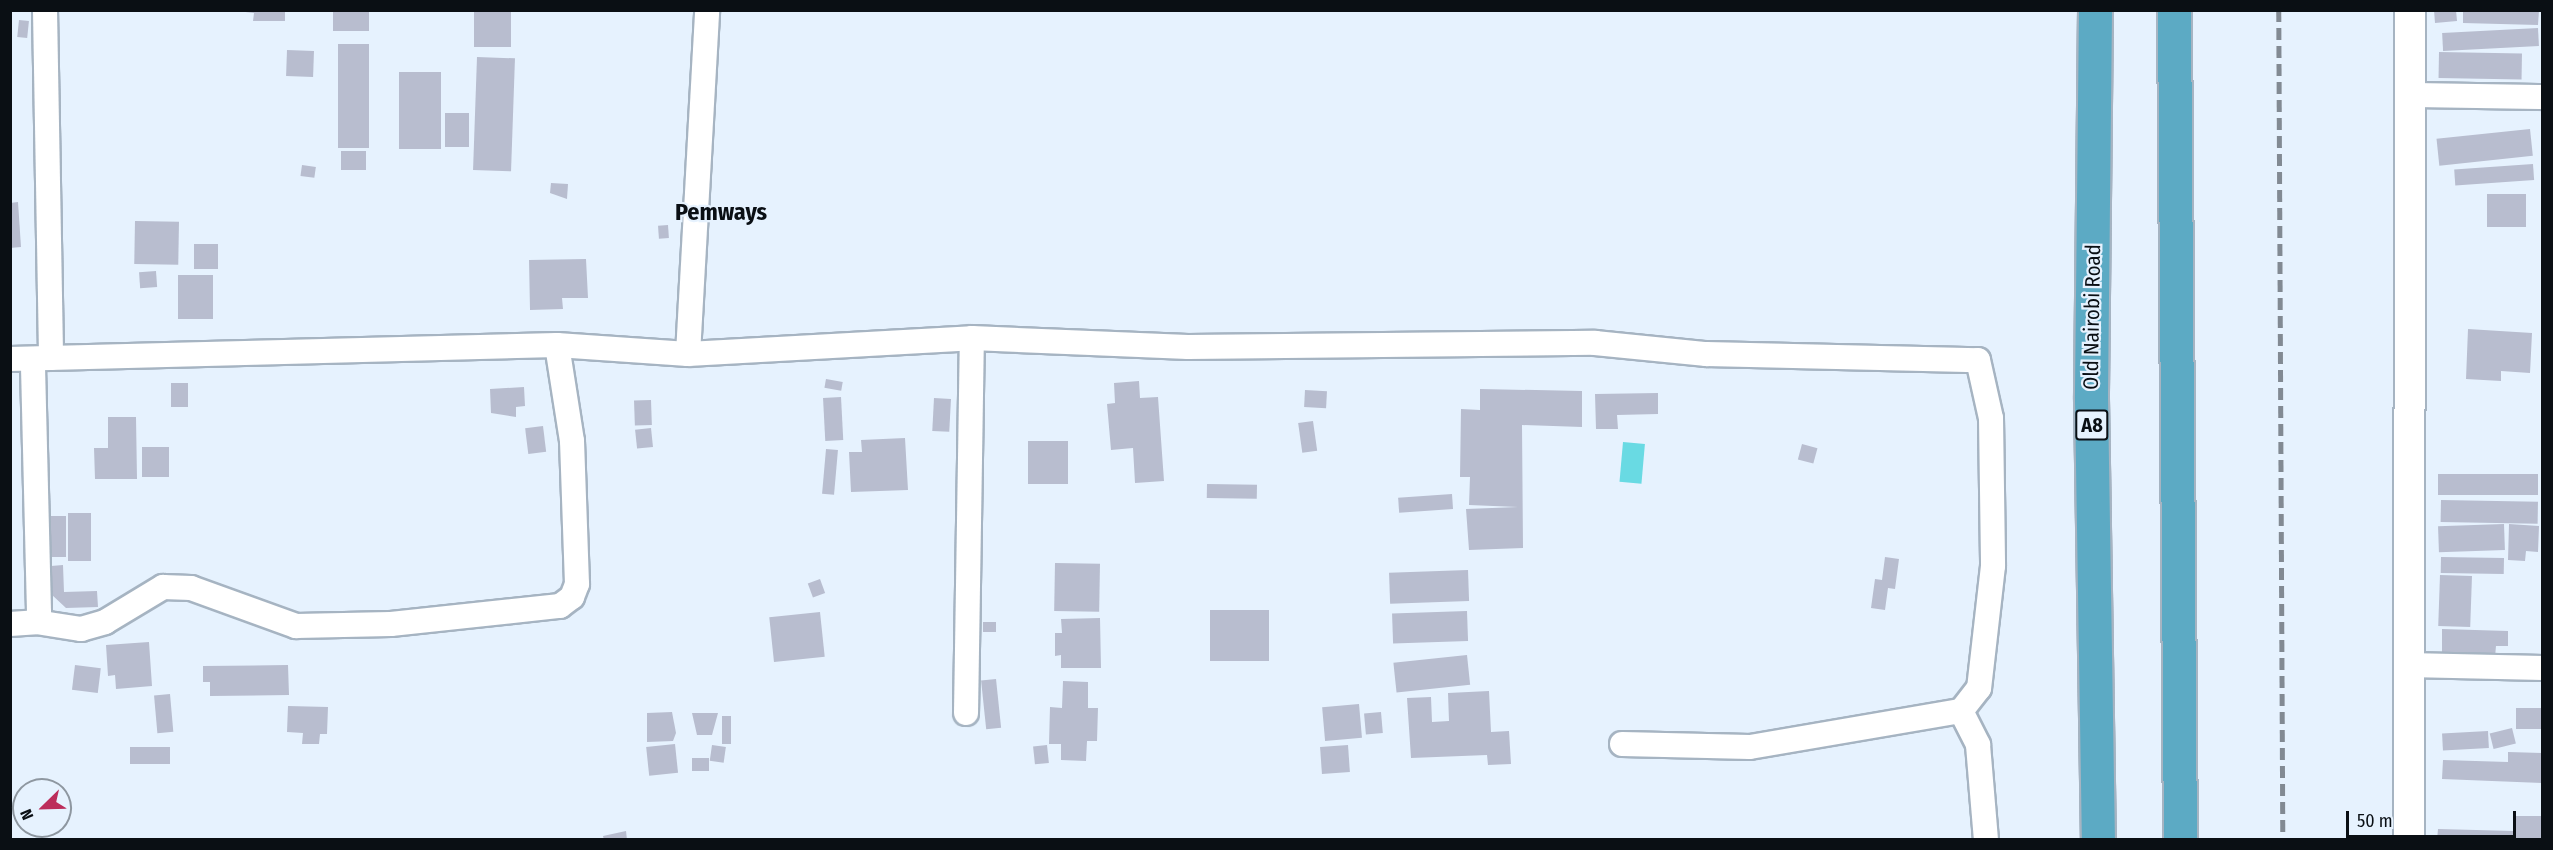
<!DOCTYPE html>
<style>
body{margin:0}
#map{position:relative;width:2553px;height:850px;overflow:hidden;background:#e6f2fe;font-family:"Fira Sans Condensed",sans-serif}
div>[style]{position:absolute}
.water>*{inset:0;background:#69dae3;transform-origin:0 0}
.building>*{inset:0;background:#b8bdcf;transform-origin:0 0}
.roads{filter:drop-shadow(2px 0 #a6b4c2) drop-shadow(-2px 0 #a6b4c2) drop-shadow(0 2px #a6b4c2) drop-shadow(0 -2px #a6b4c2)}
.minor>*{height:24px;margin:-12px;padding:0 12px;transform-origin:12px;border-radius:12px;background:#fff}
.tertiary>*{height:30px;margin:-15px;padding:0 15px;transform-origin:15px;border-radius:15px;background:#fff}
.trunk>*{height:33px;margin:-16.5px;padding:0 16.5px;transform-origin:16.5px;border-radius:16.5px;background:#5caac4}
.rail>*{height:4.5px;margin-top:-2.25px;transform-origin:0;background:repeating-linear-gradient(90deg,#828a93 0 12px,transparent 0 18px)}
span{translate:-50% -50%;white-space:nowrap;text-align:center;line-height:1.15;-webkit-text-stroke:4.5px #e6f2fe;paint-order:stroke}
.shield-label span{padding:2px 4px;background:#e6f2fe;border:2px solid;border-radius:4px;-webkit-text-stroke-width:0}
.shield-label{font-size:20px;color:#0a0f14;font-weight:700}
.street-label{font-size:21px;color:#0a0f14}
.quarter-label{font-size:24px;color:#0a0f14;font-weight:700}
.frame{position:absolute;inset:0;border:12px solid #0a0f14;pointer-events:none}
.north{position:absolute;left:12px;top:778px;width:60px;height:60px;box-sizing:border-box;background:#e6f2fe;border:2px solid #8e97a0;border-radius:50%;rotate:247deg;font-size:16px;font-weight:700;line-height:24px;text-align:center;color:#0a0f14}
.north::after{content:'';display:block;margin:auto;width:21px;height:27px;background:#bc2d5b;clip-path:polygon(50% 0,100% 100%,50% 72%,0 100%)}
.scale{position:absolute;left:2346px;top:811px;width:170px;height:27px;box-sizing:border-box;border:3px solid #0a0f14;border-top:0;padding-left:8px;font-size:18px;line-height:21px;white-space:nowrap;color:#0a0f14;-webkit-text-stroke:4px #e6f2fe;paint-order:stroke}
</style>
<div id="map">
<div class="water">
<i style="left:1623px;top:442px;width:22px;height:40px;rotate:5deg"></i>
</div>
<div class="building">
<i style="clip-path:polygon(228px 10px,285px 10px,285px 21px,253px 21px,254px 13px)"></i>
<i style="left:333px;top:10px;width:36px;height:21px"></i>
<i style="left:474px;top:10px;width:37px;height:37px"></i>
<i style="clip-path:polygon(2434px 10px,2456px 10px,2457px 21px,2435px 23px)"></i>
<i style="clip-path:polygon(2463px 10px,2539px 10px,2538px 25px,2463px 23px)"></i>
<i style="left:19px;top:20px;width:10px;height:17px;rotate:6deg"></i>
<i style="left:2538px;top:28px;width:18px;height:96px;rotate:87deg"></i>
<i style="left:338px;top:44px;width:31px;height:104px"></i>
<i style="left:287px;top:50px;width:27px;height:26px;rotate:2deg"></i>
<i style="left:2439px;top:52px;width:83px;height:26px;rotate:1deg"></i>
<i style="left:477px;top:57px;width:38px;height:113px;rotate:2deg"></i>
<i style="left:399px;top:72px;width:42px;height:77px"></i>
<i style="left:445px;top:113px;width:24px;height:34px"></i>
<i style="left:2530px;top:129px;width:27px;height:94px;rotate:84deg"></i>
<i style="left:341px;top:151px;width:25px;height:19px"></i>
<i style="left:2533px;top:164px;width:16px;height:79px;rotate:86deg"></i>
<i style="left:302px;top:165px;width:14px;height:11px;rotate:8deg"></i>
<i style="clip-path:polygon(551px 183px,568px 184px,567px 199px,550px 193px)"></i>
<i style="left:2487px;top:194px;width:39px;height:33px"></i>
<i style="clip-path:polygon(18px 202px,21px 247px,10px 248px,10px 203px)"></i>
<i style="left:135px;top:221px;width:44px;height:43px;rotate:1deg"></i>
<i style="left:668px;top:225px;width:13px;height:10px;rotate:86deg"></i>
<i style="left:194px;top:244px;width:24px;height:25px"></i>
<i style="clip-path:polygon(586px 259px,588px 298px,562px 298px,563px 309px,530px 310px,529px 260px)"></i>
<i style="left:156px;top:271px;width:16px;height:17px;rotate:86deg"></i>
<i style="left:178px;top:275px;width:35px;height:44px"></i>
<i style="clip-path:polygon(2468px 329px,2532px 333px,2530px 373px,2501px 371px,2501px 381px,2466px 379px)"></i>
<i style="left:826px;top:379px;width:17px;height:9px;rotate:10deg"></i>
<i style="clip-path:polygon(1139px 381px,1140px 398px,1158px 397px,1164px 481px,1135px 483px,1133px 448px,1111px 450px,1107px 404px,1115px 403px,1114px 383px)"></i>
<i style="left:188px;top:383px;width:24px;height:17px;rotate:90deg"></i>
<i style="clip-path:polygon(524px 387px,525px 406px,516px 407px,516px 417px,491px 413px,490px 389px)"></i>
<i style="clip-path:polygon(1480px 389px,1582px 391px,1582px 427px,1522px 425px,1523px 548px,1469px 550px,1466px 509px,1518px 507px,1469px 505px,1470px 477px,1460px 477px,1461px 409px,1480px 410px)"></i>
<i style="left:1305px;top:390px;width:22px;height:17px;rotate:3deg"></i>
<i style="clip-path:polygon(1658px 393px,1658px 414px,1617px 415px,1618px 429px,1596px 429px,1595px 394px)"></i>
<i style="left:841px;top:397px;width:43px;height:18px;rotate:87deg"></i>
<i style="left:934px;top:398px;width:17px;height:33px;rotate:3deg"></i>
<i style="left:651px;top:400px;width:25px;height:17px;rotate:88deg"></i>
<i style="clip-path:polygon(108px 417px,136px 417px,137px 479px,95px 479px,94px 448px,108px 448px)"></i>
<i style="left:1313px;top:421px;width:30px;height:15px;rotate:82deg"></i>
<i style="left:543px;top:426px;width:26px;height:18px;rotate:83deg"></i>
<i style="left:651px;top:428px;width:19px;height:16px;rotate:84deg"></i>
<i style="clip-path:polygon(905px 438px,908px 490px,851px 492px,849px 452px,862px 452px,861px 440px)"></i>
<i style="left:1028px;top:441px;width:40px;height:43px"></i>
<i style="left:1802px;top:444px;width:16px;height:16px;rotate:15deg"></i>
<i style="left:142px;top:447px;width:27px;height:30px"></i>
<i style="left:826px;top:449px;width:12px;height:45px;rotate:5deg"></i>
<i style="left:2538px;top:474px;width:21px;height:100px;rotate:90deg"></i>
<i style="left:1207px;top:484px;width:50px;height:14px;rotate:1deg"></i>
<i style="left:1452px;top:494px;width:15px;height:54px;rotate:86deg"></i>
<i style="left:2441px;top:500px;width:97px;height:22px;rotate:1deg"></i>
<i style="left:68px;top:513px;width:23px;height:48px"></i>
<i style="left:49px;top:516px;width:17px;height:41px"></i>
<i style="left:2504px;top:524px;width:26px;height:66px;rotate:88deg"></i>
<i style="clip-path:polygon(2509px 524px,2539px 526px,2538px 552px,2526px 551px,2525px 561px,2508px 560px)"></i>
<i style="clip-path:polygon(1885px 557px,1899px 559px,1895px 589px,1888px 588px,1885px 610px,1871px 608px,1875px 579px,1882px 580px)"></i>
<i style="left:2441px;top:557px;width:63px;height:16px;rotate:1deg"></i>
<i style="left:1055px;top:563px;width:45px;height:48px;rotate:1deg"></i>
<i style="clip-path:polygon(63px 565px,64px 592px,97px 591px,98px 607px,66px 608px,51px 594px,51px 566px)"></i>
<i style="left:1468px;top:570px;width:31px;height:79px;rotate:88deg"></i>
<i style="left:2440px;top:575px;width:32px;height:51px;rotate:2deg"></i>
<i style="left:820px;top:579px;width:15px;height:13px;rotate:70deg"></i>
<i style="left:1210px;top:610px;width:59px;height:51px"></i>
<i style="left:1467px;top:611px;width:30px;height:75px;rotate:88deg"></i>
<i style="left:820px;top:612px;width:45px;height:51px;rotate:84deg"></i>
<i style="clip-path:polygon(1100px 618px,1101px 668px,1061px 668px,1061px 655px,1055px 656px,1055px 633px,1062px 633px,1061px 619px)"></i>
<i style="left:983px;top:622px;width:13px;height:10px"></i>
<i style="clip-path:polygon(2442px 629px,2508px 631px,2508px 646px,2496px 646px,2495px 657px,2442px 656px)"></i>
<i style="clip-path:polygon(149px 642px,152px 686px,116px 689px,115px 675px,108px 676px,106px 645px)"></i>
<i style="left:1467px;top:655px;width:30px;height:74px;rotate:84deg"></i>
<i style="left:75px;top:665px;width:26px;height:25px;rotate:7deg"></i>
<i style="clip-path:polygon(288px 665px,289px 695px,210px 696px,210px 682px,203px 682px,203px 666px)"></i>
<i style="left:996px;top:679px;width:49px;height:15px;rotate:84deg"></i>
<i style="clip-path:polygon(1063px 681px,1088px 682px,1088px 708px,1098px 708px,1097px 741px,1087px 741px,1086px 761px,1061px 760px,1061px 744px,1049px 744px,1050px 707px,1062px 708px)"></i>
<i style="clip-path:polygon(1489px 691px,1491px 732px,1509px 731px,1511px 764px,1488px 765px,1487px 755px,1411px 758px,1407px 698px,1431px 697px,1432px 722px,1449px 721px,1448px 693px)"></i>
<i style="left:170px;top:694px;width:38px;height:16px;rotate:85deg"></i>
<i style="left:1359px;top:704px;width:34px;height:37px;rotate:85deg"></i>
<i style="clip-path:polygon(288px 706px,328px 707px,327px 734px,320px 734px,319px 744px,302px 744px,303px 733px,287px 732px)"></i>
<i style="left:2516px;top:708px;width:26px;height:21px"></i>
<i style="clip-path:polygon(672px 712px,676px 733px,673px 741px,647px 742px,647px 713px)"></i>
<i style="left:1381px;top:712px;width:21px;height:17px;rotate:85deg"></i>
<i style="clip-path:polygon(692px 713px,718px 713px,712px 735px,697px 735px)"></i>
<i style="left:722px;top:716px;width:9px;height:28px"></i>
<i style="left:2512px;top:728px;width:16px;height:23px;rotate:76deg"></i>
<i style="left:2488px;top:731px;width:17px;height:46px;rotate:87deg"></i>
<i style="left:675px;top:744px;width:29px;height:29px;rotate:84deg"></i>
<i style="left:712px;top:745px;width:14px;height:16px;rotate:8deg"></i>
<i style="left:1047px;top:745px;width:18px;height:14px;rotate:84deg"></i>
<i style="left:1348px;top:745px;width:27px;height:28px;rotate:86deg"></i>
<i style="left:130px;top:747px;width:40px;height:17px"></i>
<i style="clip-path:polygon(2508px 752px,2542px 753px,2542px 783px,2442px 779px,2443px 760px,2508px 762px)"></i>
<i style="left:692px;top:758px;width:17px;height:13px"></i>
<i style="clip-path:polygon(2514px 816px,2542px 816px,2542px 840px,2437px 840px,2438px 829px,2514px 831px)"></i>
<i style="clip-path:polygon(626px 831px,627px 840px,604px 840px,603px 836px)"></i>
</div>
<div class="roads">
<div class="minor">
<i style="left:45px;top:10px;width:348px;rotate:89deg"></i>
<i style="left:2411px;top:95px;width:131px;rotate:0.9deg"></i>
<i style="left:688px;top:354px;width:345px;rotate:-86.8deg"></i>
<i style="left:10px;top:359px;width:547px;rotate:-1.47deg"></i>
<i style="left:557px;top:345px;width:131px;rotate:3.9deg"></i>
<i style="left:688px;top:354px;width:284px;rotate:-3.2deg"></i>
<i style="left:972px;top:338px;width:216px;rotate:2.4deg"></i>
<i style="left:1188px;top:347px;width:407px;rotate:-0.6deg"></i>
<i style="left:1595px;top:343px;width:112px;rotate:5.7deg"></i>
<i style="left:1706px;top:354px;width:272px;rotate:1.3deg"></i>
<i style="left:1978px;top:360px;width:59px;rotate:77.4deg"></i>
<i style="left:1991px;top:418px;width:148px;rotate:89.2deg"></i>
<i style="left:1993px;top:566px;width:123px;rotate:96.5deg"></i>
<i style="left:1979px;top:688px;width:29px;rotate:128deg"></i>
<i style="left:36px;top:622px;width:46px;rotate:8.8deg"></i>
<i style="left:81px;top:629px;width:25px;rotate:-16deg"></i>
<i style="left:105px;top:622px;width:68px;rotate:-31.1deg"></i>
<i style="left:163px;top:587px;width:28px;rotate:2deg"></i>
<i style="left:191px;top:588px;width:112px;rotate:19.9deg"></i>
<i style="left:296px;top:626px;width:95px;rotate:-1.2deg"></i>
<i style="left:391px;top:624px;width:170px;rotate:-6.1deg"></i>
<i style="left:560px;top:606px;width:15px;rotate:-37deg"></i>
<i style="left:572px;top:597px;width:14px;rotate:-69deg"></i>
<i style="left:577px;top:584px;width:143px;rotate:-92deg"></i>
<i style="left:572px;top:441px;width:97px;rotate:-98.9deg"></i>
<i style="left:10px;top:624px;width:26px;rotate:-4deg"></i>
<i style="left:36px;top:622px;width:10px;rotate:-73deg"></i>
<i style="left:39px;top:612px;width:253px;rotate:-91.4deg"></i>
<i style="left:2409px;top:665px;width:133px;rotate:1.3deg"></i>
<i style="left:966px;top:713px;width:375px;rotate:-89.1deg"></i>
<i style="left:1622px;top:744px;width:128px;rotate:1.3deg"></i>
<i style="left:1750px;top:747px;width:214px;rotate:-9.7deg"></i>
<i style="left:1961px;top:711px;width:38px;rotate:63deg"></i>
<i style="left:1978px;top:745px;width:95px;rotate:85.2deg"></i>
</div>
<div class="tertiary">
<i style="left:2409px;top:840px;width:830px;rotate:-89.93deg"></i>
</div>
<div class="trunk">
<i style="left:2095px;top:10px;width:389px;rotate:90.6deg"></i>
<i style="left:2091px;top:399px;width:441px;rotate:89.1deg"></i>
<i style="left:2174px;top:10px;width:830px;rotate:89.59deg"></i>
</div>
</div>
<div class="rail">
<i style="left:2279px;top:10px;width:830px;rotate:89.72deg"></i>
</div>
<div class="shield-label">
<span style="left:2092px;top:425px">A8</span>
</div>
<div class="street-label">
<span style="left:2092px;top:317px;rotate:-89deg">Old Nairobi Road</span>
</div>
<div class="quarter-label">
<span style="left:721px;top:213px">Pemways</span>
</div>
<div class="frame"></div>
<div class="north">N</div>
<div class="scale">50 m</div>
</div>
